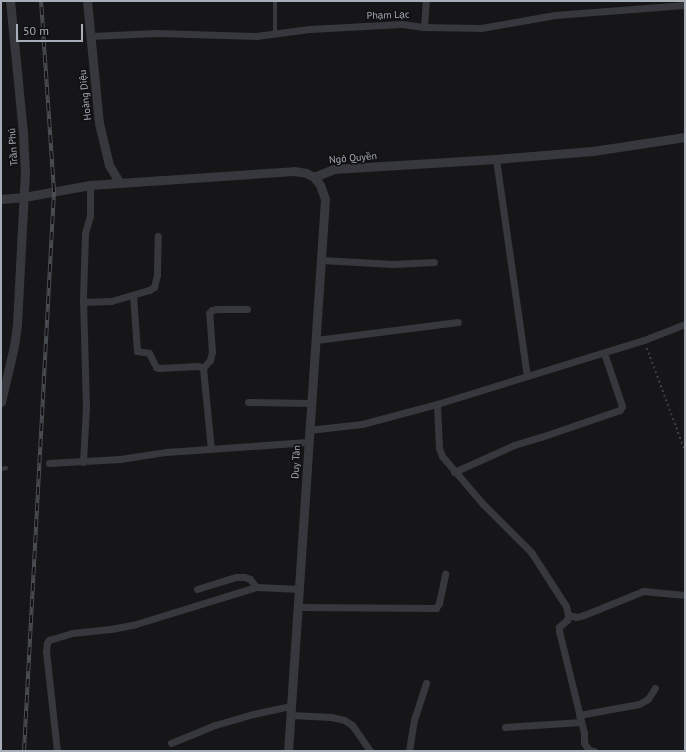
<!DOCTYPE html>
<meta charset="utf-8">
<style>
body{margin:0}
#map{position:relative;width:686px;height:752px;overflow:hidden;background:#161618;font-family:"PT Sans",sans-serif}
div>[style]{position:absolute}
.path>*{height:1.5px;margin-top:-0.75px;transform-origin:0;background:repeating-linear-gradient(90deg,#3d3f44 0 2px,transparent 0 5px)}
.service>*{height:3.5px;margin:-1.75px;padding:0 1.75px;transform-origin:1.75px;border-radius:1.75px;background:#37383d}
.minor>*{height:7px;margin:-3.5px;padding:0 3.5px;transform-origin:3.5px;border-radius:3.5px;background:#37383d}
.tertiary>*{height:9px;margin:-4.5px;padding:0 4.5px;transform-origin:4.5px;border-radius:4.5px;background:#37383d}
.rail>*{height:4px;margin-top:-2px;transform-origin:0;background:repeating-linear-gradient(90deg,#111113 0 8px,#4a4d52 0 16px);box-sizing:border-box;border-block:1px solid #4a4d52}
span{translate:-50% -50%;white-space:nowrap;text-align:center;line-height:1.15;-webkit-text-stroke:3.5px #111113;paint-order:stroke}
.street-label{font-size:10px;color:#a8aeb8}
.frame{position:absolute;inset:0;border:2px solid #a8aeb8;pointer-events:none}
.scale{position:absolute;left:16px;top:24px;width:67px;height:18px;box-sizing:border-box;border:2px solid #a8aeb8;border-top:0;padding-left:5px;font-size:12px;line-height:14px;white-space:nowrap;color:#a8aeb8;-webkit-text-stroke:3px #111113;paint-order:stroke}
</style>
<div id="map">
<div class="path">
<i style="left:647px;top:348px;width:110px;rotate:69.7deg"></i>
</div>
<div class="service">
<i style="left:275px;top:33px;width:32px;rotate:-90deg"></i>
<i style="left:1px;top:469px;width:5px;rotate:-11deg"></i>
</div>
<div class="minor">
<i style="left:424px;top:27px;width:26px;rotate:-86deg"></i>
<i style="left:90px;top:36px;width:67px;rotate:-2.6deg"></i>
<i style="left:157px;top:33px;width:99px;rotate:1.7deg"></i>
<i style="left:256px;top:36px;width:54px;rotate:-7.4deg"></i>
<i style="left:310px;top:29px;width:92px;rotate:-3.1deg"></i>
<i style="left:402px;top:24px;width:22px;rotate:8deg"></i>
<i style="left:424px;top:27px;width:57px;rotate:1deg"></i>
<i style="left:481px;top:28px;width:75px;rotate:-10deg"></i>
<i style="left:555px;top:15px;width:130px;rotate:-4.4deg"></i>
<i style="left:496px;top:159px;width:219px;rotate:81.9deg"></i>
<i style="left:321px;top:260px;width:72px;rotate:3.2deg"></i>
<i style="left:393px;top:264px;width:41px;rotate:-2.8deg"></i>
<i style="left:133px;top:295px;width:56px;rotate:85.9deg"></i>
<i style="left:137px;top:351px;width:12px;rotate:9deg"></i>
<i style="left:149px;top:353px;width:16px;rotate:63deg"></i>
<i style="left:156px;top:367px;width:3px;rotate:18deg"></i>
<i style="left:159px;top:368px;width:39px;rotate:-3deg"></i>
<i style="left:198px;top:366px;width:5px;rotate:22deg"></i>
<i style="left:203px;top:368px;width:81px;rotate:84.4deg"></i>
<i style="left:83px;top:302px;width:28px;rotate:-2deg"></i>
<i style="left:111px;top:301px;width:40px;rotate:-16deg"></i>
<i style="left:149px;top:290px;width:6px;rotate:-31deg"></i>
<i style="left:154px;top:287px;width:12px;rotate:-76deg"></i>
<i style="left:157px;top:275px;width:39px;rotate:-89deg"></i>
<i style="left:316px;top:340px;width:143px;rotate:-7.2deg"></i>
<i style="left:203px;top:368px;width:11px;rotate:-49deg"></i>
<i style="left:210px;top:360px;width:8px;rotate:-76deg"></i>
<i style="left:212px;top:352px;width:39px;rotate:-94deg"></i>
<i style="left:209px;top:313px;width:4px;rotate:-45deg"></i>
<i style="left:212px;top:310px;width:5px;rotate:-11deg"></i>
<i style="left:217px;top:309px;width:30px"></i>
<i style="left:248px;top:402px;width:63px;rotate:0.9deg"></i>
<i style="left:437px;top:404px;width:44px;rotate:87.4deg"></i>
<i style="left:439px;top:448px;width:9px;rotate:69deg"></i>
<i style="left:442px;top:456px;width:63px;rotate:49.5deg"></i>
<i style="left:483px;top:504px;width:68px;rotate:45deg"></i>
<i style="left:531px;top:552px;width:64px;rotate:57.1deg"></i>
<i style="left:566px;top:606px;width:9px;rotate:77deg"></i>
<i style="left:568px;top:615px;width:5px;rotate:101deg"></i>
<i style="left:567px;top:620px;width:11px;rotate:139deg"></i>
<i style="left:559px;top:627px;width:4px;rotate:90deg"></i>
<i style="left:559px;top:631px;width:105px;rotate:76.2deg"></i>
<i style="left:584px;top:733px;width:10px;rotate:90deg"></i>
<i style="left:584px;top:743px;width:9px;rotate:54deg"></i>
<i style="left:589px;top:750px;width:5px;rotate:11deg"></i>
<i style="left:309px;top:430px;width:53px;rotate:-6.5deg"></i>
<i style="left:362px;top:424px;width:78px;rotate:-14.9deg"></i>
<i style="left:437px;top:404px;width:217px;rotate:-17.2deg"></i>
<i style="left:644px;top:340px;width:44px;rotate:-21.3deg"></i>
<i style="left:83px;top:462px;width:55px;rotate:-86.9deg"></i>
<i style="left:86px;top:407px;width:109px;rotate:-91.6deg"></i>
<i style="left:83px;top:298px;width:65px;rotate:-88.2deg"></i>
<i style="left:85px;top:233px;width:18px;rotate:-74deg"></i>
<i style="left:90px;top:216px;width:31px;rotate:-90deg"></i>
<i style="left:49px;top:463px;width:71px;rotate:-3.2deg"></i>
<i style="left:120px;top:459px;width:47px;rotate:-8.7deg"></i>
<i style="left:166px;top:452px;width:142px;rotate:-4deg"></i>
<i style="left:454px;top:472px;width:66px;rotate:-24.2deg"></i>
<i style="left:514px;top:445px;width:28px;rotate:-17deg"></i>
<i style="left:541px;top:437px;width:83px;rotate:-18.9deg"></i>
<i style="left:620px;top:410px;width:4px;rotate:-63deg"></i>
<i style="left:622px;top:406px;width:56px;rotate:-108.8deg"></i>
<i style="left:197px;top:589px;width:41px;rotate:-17.1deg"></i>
<i style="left:236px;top:577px;width:8px"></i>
<i style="left:244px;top:577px;width:6px;rotate:18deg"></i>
<i style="left:250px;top:579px;width:10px;rotate:53deg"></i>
<i style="left:298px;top:607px;width:138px;rotate:0.4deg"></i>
<i style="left:436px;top:608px;width:6px;rotate:-59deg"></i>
<i style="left:439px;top:603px;width:30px;rotate:-78deg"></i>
<i style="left:568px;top:615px;width:9px;rotate:13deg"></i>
<i style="left:577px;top:617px;width:7px;rotate:-16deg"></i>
<i style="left:584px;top:615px;width:64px;rotate:-22.1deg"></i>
<i style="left:643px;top:591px;width:42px;rotate:5.4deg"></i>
<i style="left:291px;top:715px;width:40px;rotate:2.9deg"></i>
<i style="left:331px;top:717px;width:13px;rotate:13deg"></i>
<i style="left:344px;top:720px;width:9px;rotate:32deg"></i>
<i style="left:352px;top:725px;width:32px;rotate:55deg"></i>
<i style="left:579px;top:715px;width:61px;rotate:-10.4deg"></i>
<i style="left:639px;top:704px;width:10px;rotate:-29deg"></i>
<i style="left:648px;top:699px;width:13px;rotate:-58deg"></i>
<i style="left:505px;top:727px;width:76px;rotate:-3.8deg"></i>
<i style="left:171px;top:743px;width:48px;rotate:-22.2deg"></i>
<i style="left:215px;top:725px;width:40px;rotate:-16deg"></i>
<i style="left:253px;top:714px;width:40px;rotate:-12deg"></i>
<i style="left:57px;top:751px;width:100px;rotate:-96.3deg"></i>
<i style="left:46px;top:652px;width:9px;rotate:-84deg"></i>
<i style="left:47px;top:643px;width:4px;rotate:-56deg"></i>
<i style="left:49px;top:640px;width:24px;rotate:-17deg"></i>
<i style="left:72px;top:633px;width:39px;rotate:-6deg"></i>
<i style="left:111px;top:629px;width:25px;rotate:-11deg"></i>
<i style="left:136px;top:624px;width:126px;rotate:-17.1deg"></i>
<i style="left:256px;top:587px;width:43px;rotate:2.7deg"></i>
<i style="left:409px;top:751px;width:31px;rotate:-81deg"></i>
<i style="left:414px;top:720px;width:39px;rotate:-72deg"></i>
</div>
<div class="tertiary">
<i style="left:87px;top:1px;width:123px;rotate:84.4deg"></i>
<i style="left:99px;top:123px;width:43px;rotate:76.6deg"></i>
<i style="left:109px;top:165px;width:21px;rotate:59deg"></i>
<i style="left:314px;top:177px;width:22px;rotate:-22deg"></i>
<i style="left:334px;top:169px;width:162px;rotate:-3.5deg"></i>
<i style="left:496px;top:159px;width:97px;rotate:-4.7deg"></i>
<i style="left:593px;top:151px;width:93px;rotate:-8.7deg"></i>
<i style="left:1px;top:199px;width:23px;rotate:-5deg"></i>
<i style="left:24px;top:197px;width:67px;rotate:-10.3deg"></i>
<i style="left:90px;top:185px;width:204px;rotate:-3.9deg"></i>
<i style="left:294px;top:171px;width:12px;rotate:9deg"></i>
<i style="left:306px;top:173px;width:9px;rotate:27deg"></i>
<i style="left:314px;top:177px;width:10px;rotate:53deg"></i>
<i style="left:320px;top:185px;width:15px;rotate:70deg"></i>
<i style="left:325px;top:199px;width:553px;rotate:93.83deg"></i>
<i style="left:1px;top:402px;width:57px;rotate:-76.9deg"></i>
<i style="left:14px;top:346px;width:22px;rotate:-82deg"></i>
<i style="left:17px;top:324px;width:151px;rotate:-87deg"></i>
<i style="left:25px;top:173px;width:40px;rotate:-92.9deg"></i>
<i style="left:23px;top:133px;width:133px;rotate:-95.6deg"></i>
</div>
<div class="rail">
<i style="left:24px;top:751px;width:561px;rotate:-86.93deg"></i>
<i style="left:54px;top:191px;width:190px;rotate:-93.9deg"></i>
</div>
<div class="street-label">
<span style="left:388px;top:15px;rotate:-2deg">Phạm Lạc</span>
<span style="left:85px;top:95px;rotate:-96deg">Hoàng Diệu</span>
<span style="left:13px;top:147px;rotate:-94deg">Trần Phú</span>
<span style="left:353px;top:158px;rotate:-5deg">Ngô Quyền</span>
<span style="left:296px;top:462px;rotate:-87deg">Duy Tân</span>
</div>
<div class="frame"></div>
<div class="scale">50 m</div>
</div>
